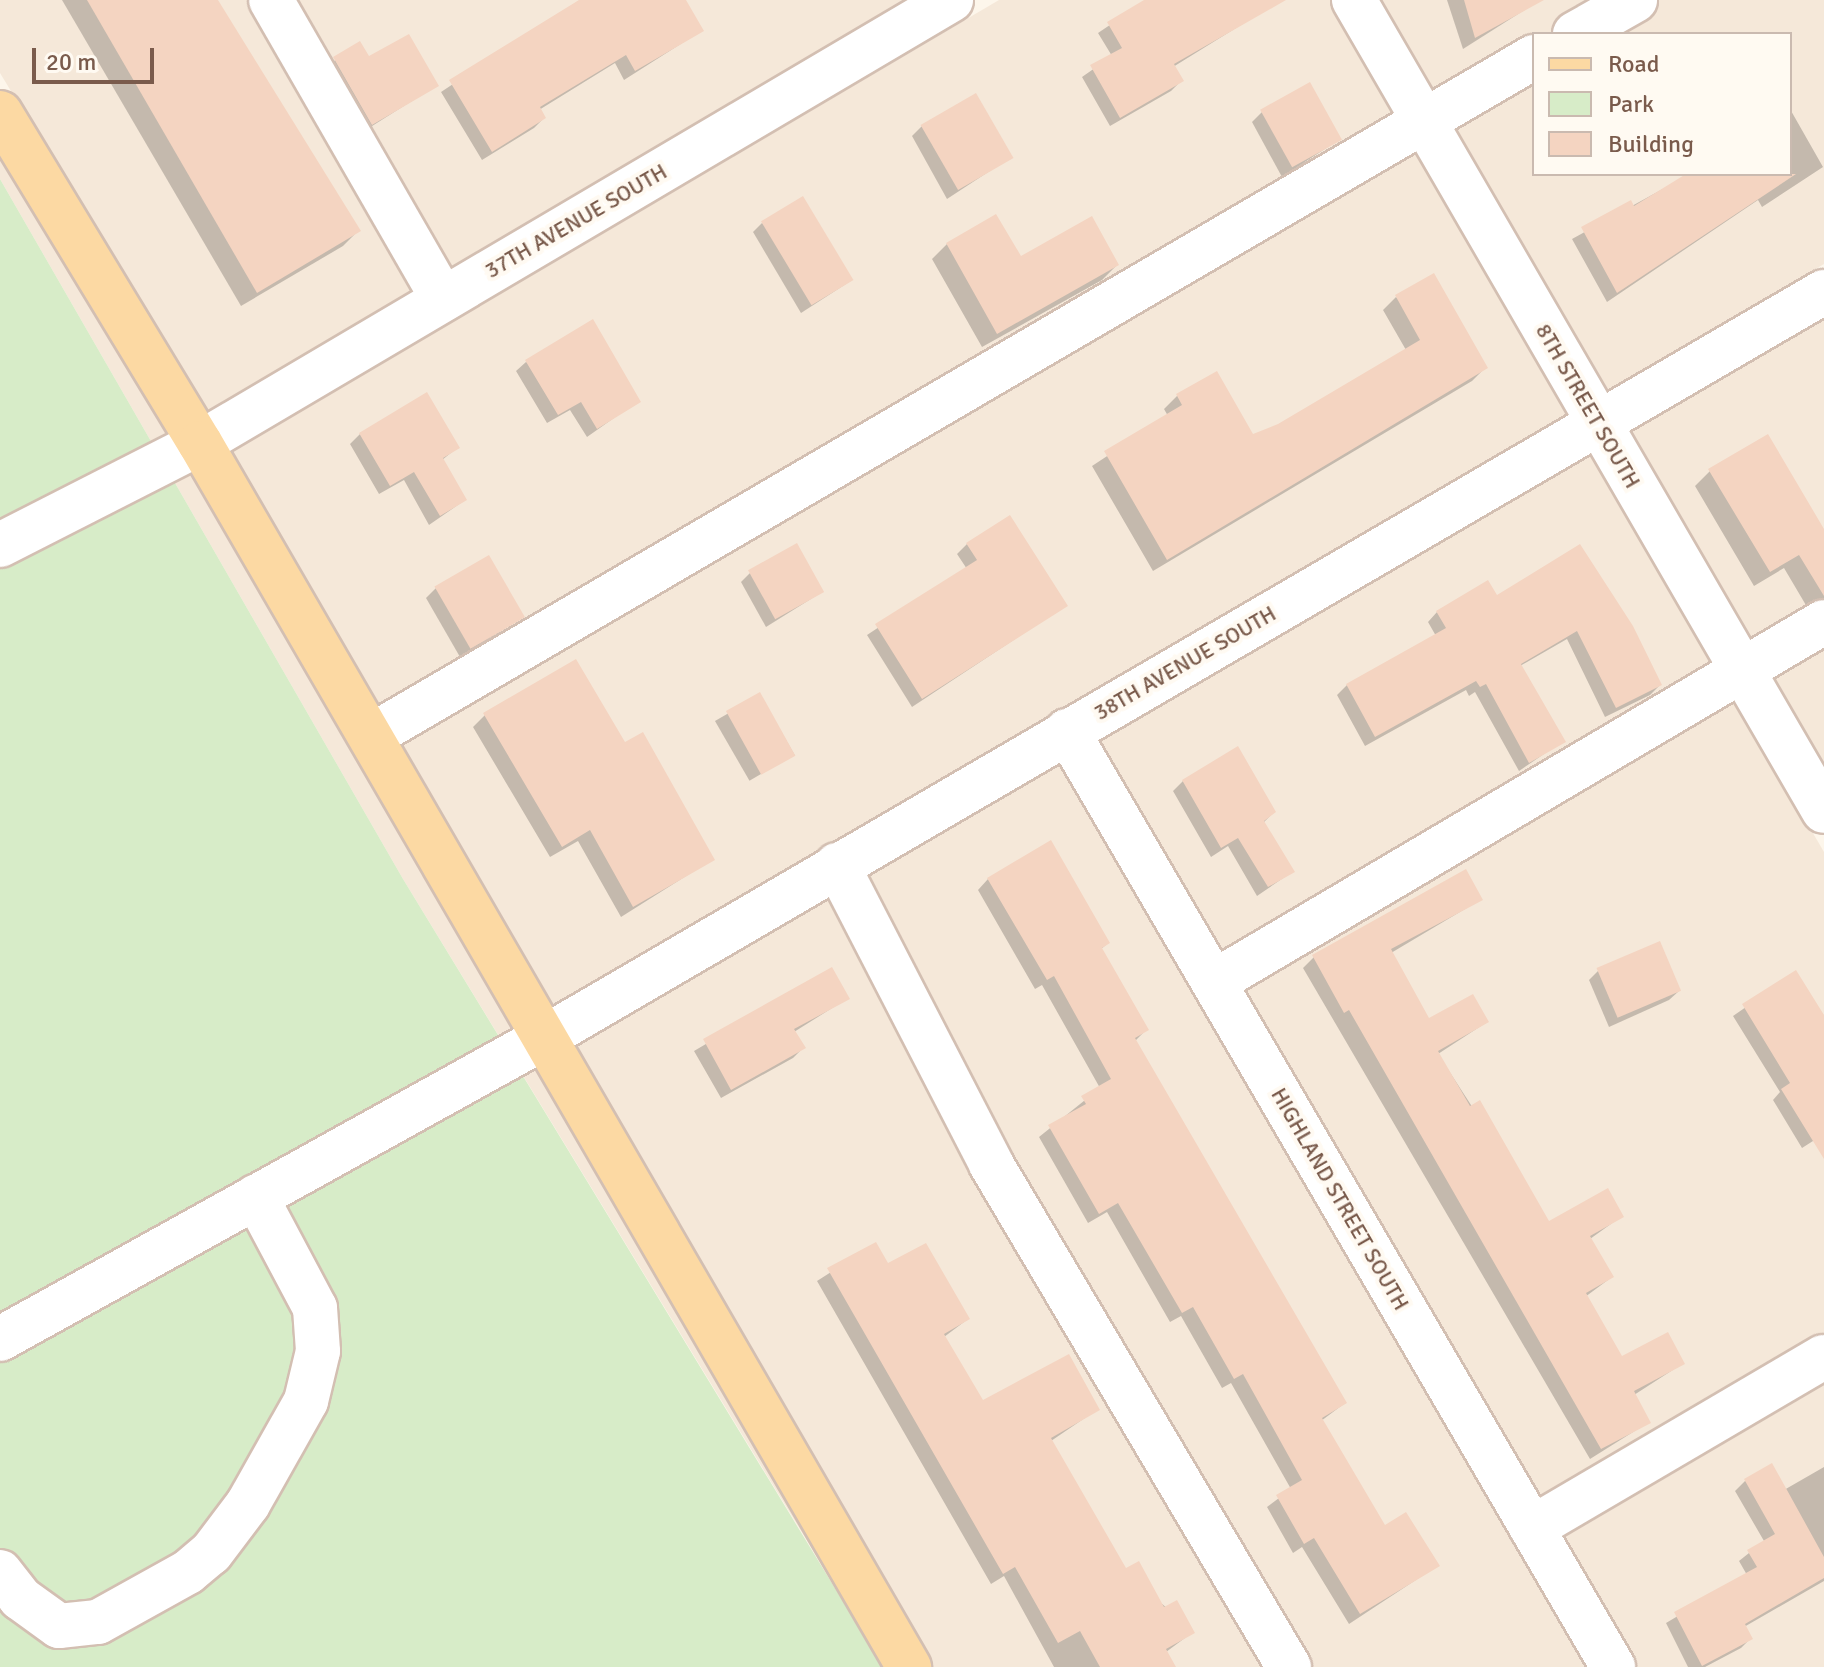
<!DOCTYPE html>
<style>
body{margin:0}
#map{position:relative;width:1824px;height:1667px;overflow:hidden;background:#fdf6eb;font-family:Signika,sans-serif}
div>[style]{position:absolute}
.residential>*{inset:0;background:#f5e8d9}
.green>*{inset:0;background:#d7ecc8}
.shadow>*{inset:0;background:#0003;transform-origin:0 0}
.building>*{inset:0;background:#f4d4c1;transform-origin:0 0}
.roads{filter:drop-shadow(2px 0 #d3bfb2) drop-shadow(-2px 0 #d3bfb2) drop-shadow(0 2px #d3bfb2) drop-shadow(0 -2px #d3bfb2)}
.minor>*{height:44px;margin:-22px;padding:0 22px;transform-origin:22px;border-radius:22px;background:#fff}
.major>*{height:44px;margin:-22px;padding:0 22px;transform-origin:22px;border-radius:22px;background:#fcd9a3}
span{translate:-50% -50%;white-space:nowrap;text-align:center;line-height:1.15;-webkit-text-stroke:8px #fffaf2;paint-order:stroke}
.street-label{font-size:22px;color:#7a5b4c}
.legend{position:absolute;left:1532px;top:32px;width:260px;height:144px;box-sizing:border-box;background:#fffaf2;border:2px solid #cabab0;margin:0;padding:10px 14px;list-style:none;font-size:24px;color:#7a5b4c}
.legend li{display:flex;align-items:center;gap:16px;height:40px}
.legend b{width:40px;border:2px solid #cabab0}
.scale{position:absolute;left:32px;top:48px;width:122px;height:36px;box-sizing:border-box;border:4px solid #7a5b4c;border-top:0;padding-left:10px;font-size:24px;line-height:28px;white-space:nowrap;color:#7a5b4c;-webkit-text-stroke:6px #fffaf2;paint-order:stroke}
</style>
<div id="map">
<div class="residential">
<i style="clip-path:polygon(0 0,906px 0,206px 412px,0 73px)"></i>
<i style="clip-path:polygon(999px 0,1330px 0,1569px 414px,553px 1005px,230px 453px)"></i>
<i style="clip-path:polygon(evenodd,1379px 0,1824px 0,1824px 264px,1605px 393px,1379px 0,1534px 34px,1790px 34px,1790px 174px,1534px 174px,1534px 34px)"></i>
<i style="clip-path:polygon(0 153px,182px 454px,884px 1667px,403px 879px,0 179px)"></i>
<i style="clip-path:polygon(1824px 319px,1824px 769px,1628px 434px)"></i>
<i style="clip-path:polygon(1592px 455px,1824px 852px,1824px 1667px,1638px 1667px,1097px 741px)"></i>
<i style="clip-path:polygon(1061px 762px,1589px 1667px,933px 1667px,577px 1046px)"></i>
</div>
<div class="green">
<i style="clip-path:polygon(0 179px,403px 879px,883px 1667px,0 1667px)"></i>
</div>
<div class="shadow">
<i style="clip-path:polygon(62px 0,216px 0,358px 231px,343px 246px,241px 306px)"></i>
<i style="clip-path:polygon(580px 0,684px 0,701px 31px,624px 80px,615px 63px,539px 110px,544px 118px,534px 128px,482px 160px,441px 92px)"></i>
<i style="clip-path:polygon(1147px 0,1259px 0,1265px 10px,1173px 67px,1181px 81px,1171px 91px,1110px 126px,1082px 77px,1112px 56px,1098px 33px)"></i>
<i style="clip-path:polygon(1447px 0,1531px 0,1534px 4px,1463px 49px)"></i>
<i style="clip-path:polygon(359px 44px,368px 59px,437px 85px,361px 133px,324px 68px)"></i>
<i style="clip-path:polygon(1790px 109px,1823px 167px,1762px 207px,1758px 200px,1607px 302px,1572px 239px,1690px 174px,1790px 174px)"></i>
<i style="clip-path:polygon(1262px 112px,1340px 139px,1282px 177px,1252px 122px)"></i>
<i style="clip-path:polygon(922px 126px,1011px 157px,947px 199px,912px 136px)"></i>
<i style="clip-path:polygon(762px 223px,852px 280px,801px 313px,753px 232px)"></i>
<i style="clip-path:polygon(947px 244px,1020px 259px,1117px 265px,1102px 280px,982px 347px,932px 259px)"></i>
<i style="clip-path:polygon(1396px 297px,1485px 368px,1472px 381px,1153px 571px,1092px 466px,1168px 416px,1164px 409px,1177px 396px,1216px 374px,1252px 437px,1279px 426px,1406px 350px,1383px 310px)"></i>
<i style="clip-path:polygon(526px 362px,638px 401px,587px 437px,570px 410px,547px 423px,516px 371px)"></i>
<i style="clip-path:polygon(360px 434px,457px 448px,442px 460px,465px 500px,429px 525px,404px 480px,379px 494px,350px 444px)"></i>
<i style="clip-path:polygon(1710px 471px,1824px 533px,1824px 615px,1810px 612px,1784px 568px,1754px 586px,1695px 486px)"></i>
<i style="clip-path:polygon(967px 544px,1065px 606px,912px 707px,867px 635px,967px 569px,957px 554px)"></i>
<i style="clip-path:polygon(1580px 547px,1660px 685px,1650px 695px,1605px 717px,1567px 639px,1520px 666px,1563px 741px,1519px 771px,1475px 692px,1469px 696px,1466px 690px,1365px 746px,1337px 695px,1347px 685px,1436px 636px,1428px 622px,1437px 612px,1496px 598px)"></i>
<i style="clip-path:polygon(751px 572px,822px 592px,766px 627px,741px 582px)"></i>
<i style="clip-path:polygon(436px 588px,523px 617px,460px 657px,426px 598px)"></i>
<i style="left:760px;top:695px;width:69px;height:52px;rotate:60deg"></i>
<i style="clip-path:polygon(485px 715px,713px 859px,621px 917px,578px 841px,550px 857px,473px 727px)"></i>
<i style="clip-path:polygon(1183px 781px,1274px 812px,1263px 823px,1292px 872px,1257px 896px,1228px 846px,1211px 857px,1173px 791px)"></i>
<i style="clip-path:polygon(988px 879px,1108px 943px,1100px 950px,1146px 1030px,1135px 1041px,1345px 1403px,1321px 1421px,1384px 1528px,1437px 1566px,1349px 1624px,1302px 1547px,1293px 1553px,1267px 1507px,1291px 1489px,1231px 1383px,1222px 1388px,1181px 1316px,1170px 1322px,1107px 1212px,1088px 1223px,1039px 1137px,1100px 1088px,1042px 985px,1035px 989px,978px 890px)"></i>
<i style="clip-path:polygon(1480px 900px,1391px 953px,1428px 1021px,1487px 1022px,1438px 1054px,1548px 1224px,1622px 1216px,1590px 1239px,1612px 1277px,1585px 1297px,1621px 1359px,1682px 1364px,1634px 1395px,1649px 1422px,1590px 1459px,1303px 968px,1314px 957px)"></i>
<i style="clip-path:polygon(832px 970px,848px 998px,794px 1032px,803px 1048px,793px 1058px,721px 1098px,694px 1051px)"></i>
<i style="clip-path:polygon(1598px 971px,1679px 991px,1669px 1000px,1609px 1027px,1589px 980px)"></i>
<i style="clip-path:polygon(1795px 973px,1824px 1016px,1824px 1134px,1802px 1148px,1773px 1100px,1780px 1092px,1733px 1016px)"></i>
<i style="clip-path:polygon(875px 1244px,887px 1266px,968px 1319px,944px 1337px,982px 1403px,1098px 1409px,1051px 1441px,1126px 1571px,1193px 1632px,1166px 1652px,1174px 1667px,1054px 1667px,1004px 1576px,991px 1584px,817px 1281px)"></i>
<i style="clip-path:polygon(1824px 1467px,1824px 1581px,1744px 1627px,1751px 1638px,1741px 1648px,1705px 1667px,1688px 1667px,1666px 1623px,1747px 1575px,1739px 1561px,1764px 1541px,1735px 1491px,1745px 1481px,1784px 1490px)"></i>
</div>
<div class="building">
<i style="clip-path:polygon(87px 0,218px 0,361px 231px,257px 293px)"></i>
<i style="clip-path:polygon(579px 0,686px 0,704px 31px,635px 71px,626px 55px,540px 107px,546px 118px,492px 152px,449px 80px)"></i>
<i style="clip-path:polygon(1144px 0,1286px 0,1174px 64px,1184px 81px,1120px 118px,1090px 65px,1122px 48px,1107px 22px)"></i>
<i style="clip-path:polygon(1464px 0,1544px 0,1475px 38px)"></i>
<i style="clip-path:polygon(409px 34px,439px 86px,372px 125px,333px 57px,360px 41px,369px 56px)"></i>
<i style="left:1310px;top:82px;width:66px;height:57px;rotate:61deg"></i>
<i style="left:976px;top:93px;width:75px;height:64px;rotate:60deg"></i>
<i style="clip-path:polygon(1686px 174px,1796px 174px,1617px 293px,1581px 227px,1631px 200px,1634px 206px)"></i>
<i style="left:803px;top:196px;width:98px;height:49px;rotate:59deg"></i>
<i style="clip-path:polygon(996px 214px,1021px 256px,1092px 216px,1119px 265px,997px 334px,946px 243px)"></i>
<i style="clip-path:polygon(1434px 273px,1488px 368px,1167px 560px,1104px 451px,1182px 405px,1176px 394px,1217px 371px,1253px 434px,1278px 424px,1420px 340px,1395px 295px)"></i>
<i style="clip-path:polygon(593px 319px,641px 402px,597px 429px,581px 402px,558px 415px,525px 360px)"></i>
<i style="clip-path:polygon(427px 392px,460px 448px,443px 458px,467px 500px,440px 516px,414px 472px,390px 486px,359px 433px)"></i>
<i style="clip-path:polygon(1768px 434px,1824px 529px,1824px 596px,1799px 555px,1770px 572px,1708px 469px)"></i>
<i style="clip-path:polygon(1010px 515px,1068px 606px,922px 699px,875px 624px,977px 560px,966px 543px)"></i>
<i style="left:797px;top:543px;width:56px;height:56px;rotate:61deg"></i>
<i style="clip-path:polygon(1580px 544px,1633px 626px,1662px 685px,1616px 708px,1577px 631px,1521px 664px,1566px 742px,1529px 763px,1486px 684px,1480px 687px,1476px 681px,1375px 737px,1346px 684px,1446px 628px,1436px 611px,1488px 580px,1497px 595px)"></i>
<i style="left:489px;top:555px;width:72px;height:63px;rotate:60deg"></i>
<i style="clip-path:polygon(576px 659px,625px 742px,643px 732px,715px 860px,633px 907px,590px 830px,562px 847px,483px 713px)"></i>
<i style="left:760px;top:692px;width:73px;height:39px;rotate:61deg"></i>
<i style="clip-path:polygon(1238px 746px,1276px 812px,1264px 821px,1295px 872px,1268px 887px,1238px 838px,1221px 848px,1182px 780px)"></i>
<i style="clip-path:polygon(1051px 840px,1110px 943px,1102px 948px,1149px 1030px,1135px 1038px,1347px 1403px,1322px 1418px,1385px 1525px,1406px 1512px,1440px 1566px,1360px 1614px,1314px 1538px,1304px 1544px,1276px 1495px,1302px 1480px,1243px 1374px,1234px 1379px,1193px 1307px,1182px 1313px,1118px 1203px,1099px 1214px,1048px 1125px,1086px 1104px,1081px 1096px,1111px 1079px,1054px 976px,1047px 980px,987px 878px)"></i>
<i style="clip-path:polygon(1466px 869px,1483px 900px,1391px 949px,1429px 1018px,1473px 994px,1489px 1022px,1438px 1051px,1470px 1106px,1480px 1100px,1549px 1221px,1608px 1188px,1624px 1217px,1590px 1236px,1614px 1277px,1586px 1293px,1622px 1356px,1668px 1332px,1685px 1364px,1634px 1391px,1651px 1423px,1601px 1449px,1349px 1010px,1344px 1013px,1312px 955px)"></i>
<i style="left:1660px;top:941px;width:54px;height:69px;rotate:67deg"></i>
<i style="clip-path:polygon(832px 967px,850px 999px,794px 1029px,806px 1048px,731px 1090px,703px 1039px)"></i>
<i style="clip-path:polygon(1796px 970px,1824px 1015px,1824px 1159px,1781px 1089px,1790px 1083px,1742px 1004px)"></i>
<i style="clip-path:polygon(876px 1242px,888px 1263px,926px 1243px,970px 1319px,944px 1334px,983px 1400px,1069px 1354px,1100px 1410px,1051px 1438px,1126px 1568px,1139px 1561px,1164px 1607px,1177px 1600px,1195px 1633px,1166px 1649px,1176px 1667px,1100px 1667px,1080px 1631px,1058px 1643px,1015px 1567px,1003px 1574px,827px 1268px)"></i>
<i style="clip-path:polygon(1772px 1463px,1824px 1557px,1824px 1578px,1745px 1624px,1753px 1639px,1702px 1666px,1674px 1612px,1757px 1567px,1747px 1550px,1775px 1534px,1744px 1479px)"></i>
</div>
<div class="roads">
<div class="minor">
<i style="left:271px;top:0;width:345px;rotate:60.1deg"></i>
<i style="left:1354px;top:0;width:937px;rotate:59.91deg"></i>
<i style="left:1575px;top:34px;width:69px;rotate:-29.5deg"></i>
<i style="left:0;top:545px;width:225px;rotate:-27deg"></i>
<i style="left:200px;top:443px;width:872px;rotate:-30.54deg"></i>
<i style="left:1067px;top:731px;width:1084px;rotate:59.74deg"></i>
<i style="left:371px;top:736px;width:1347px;rotate:-30.28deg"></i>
<i style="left:837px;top:865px;width:336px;rotate:62.7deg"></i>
<i style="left:991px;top:1164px;width:585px;rotate:59.36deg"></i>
<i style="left:1214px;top:982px;width:708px;rotate:-30.55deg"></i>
<i style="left:0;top:1339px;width:625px;rotate:-28.98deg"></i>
<i style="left:547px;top:1036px;width:1478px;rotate:-30.23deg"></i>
<i style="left:1532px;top:1528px;width:338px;rotate:-30.4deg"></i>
<i style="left:0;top:1572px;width:33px;rotate:52deg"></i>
<i style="left:20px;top:1598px;width:48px;rotate:35.7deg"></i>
<i style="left:59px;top:1626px;width:39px;rotate:-6deg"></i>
<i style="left:98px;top:1622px;width:103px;rotate:-29.1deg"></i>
<i style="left:188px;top:1572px;width:30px;rotate:-40deg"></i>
<i style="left:211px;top:1553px;width:61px;rotate:-52.9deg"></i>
<i style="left:248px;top:1504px;width:118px;rotate:-60.6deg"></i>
<i style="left:306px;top:1401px;width:51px;rotate:-76.5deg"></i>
<i style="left:318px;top:1351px;width:43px;rotate:-94deg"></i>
<i style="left:315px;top:1308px;width:126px;rotate:-118deg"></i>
</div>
<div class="major">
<i style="left:0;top:113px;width:386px;rotate:58.8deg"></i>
<i style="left:200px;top:443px;width:1415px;rotate:59.92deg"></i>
</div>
</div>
<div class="street-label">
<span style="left:576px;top:221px;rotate:-30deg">37TH AVENUE SOUTH</span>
<span style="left:1588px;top:406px;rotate:60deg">8TH STREET SOUTH</span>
<span style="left:1185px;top:663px;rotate:-30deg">38TH AVENUE SOUTH</span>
<span style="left:1340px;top:1199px;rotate:60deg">HIGHLAND STREET SOUTH</span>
</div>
<ul class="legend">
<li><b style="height:10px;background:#fcd9a3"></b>Road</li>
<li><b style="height:22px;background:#d7ecc8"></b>Park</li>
<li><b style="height:22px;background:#f4d4c1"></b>Building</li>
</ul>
<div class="scale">20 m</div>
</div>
